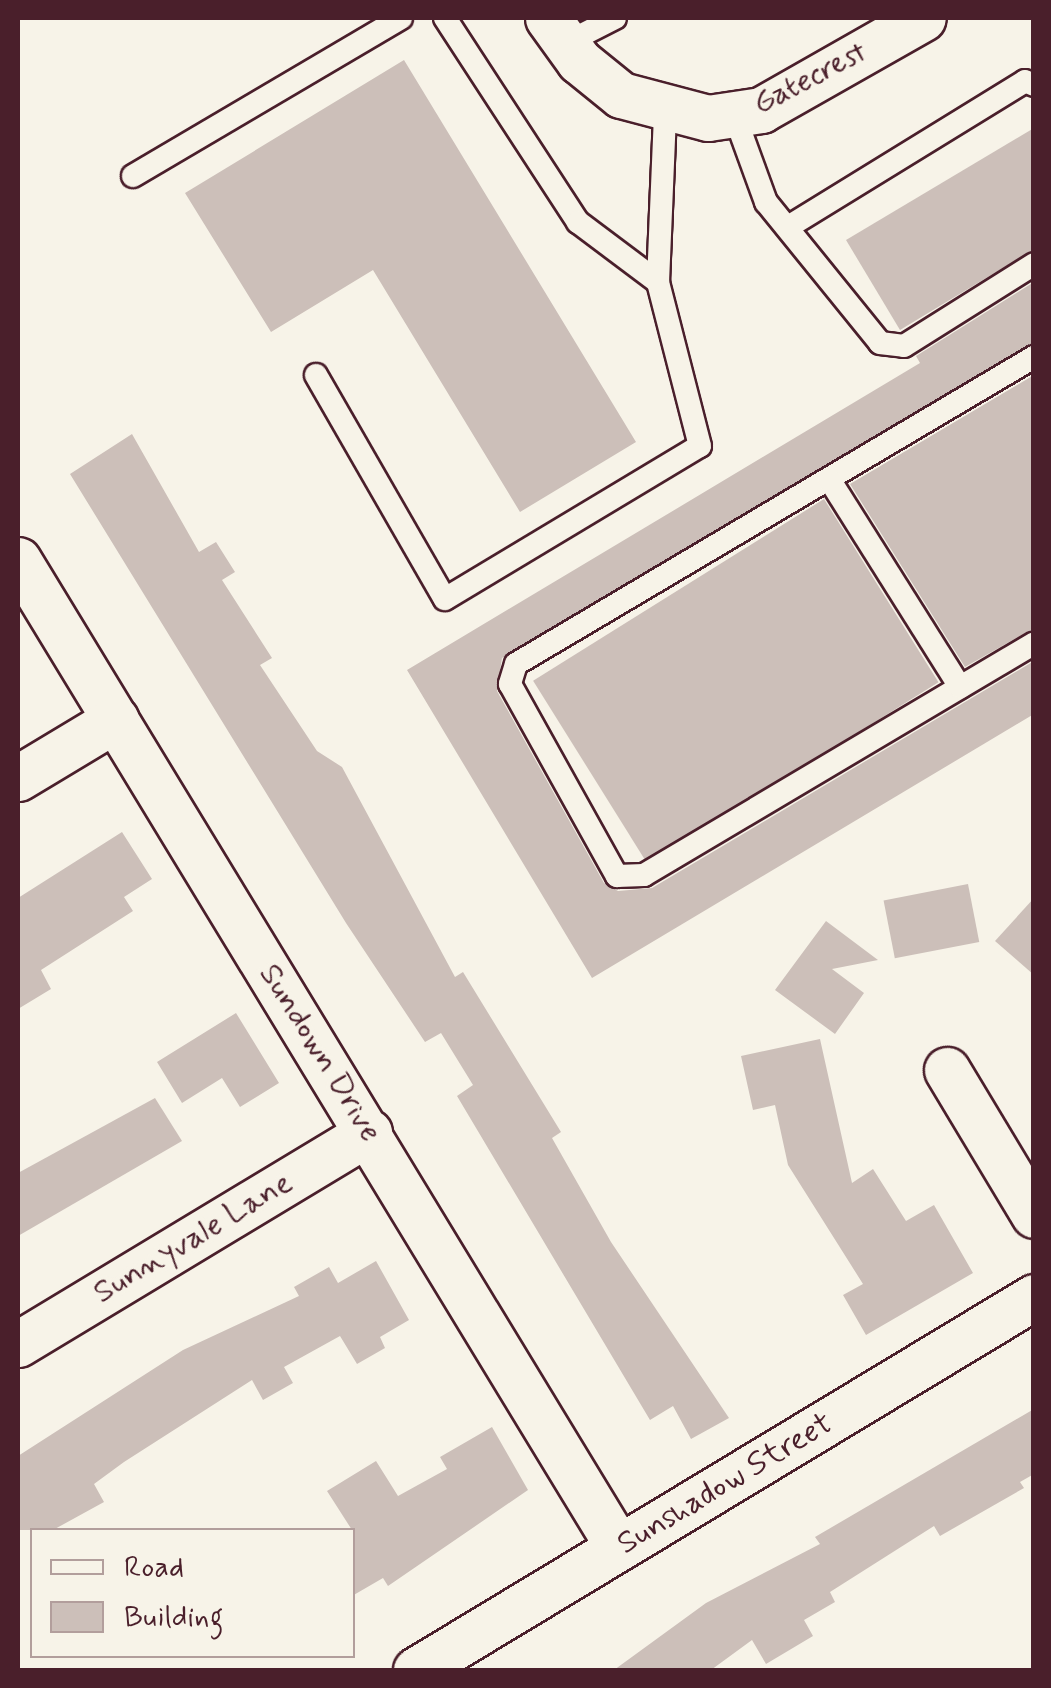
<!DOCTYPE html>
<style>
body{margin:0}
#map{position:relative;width:1051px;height:1688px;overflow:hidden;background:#f7f3e8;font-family:Mynerve,sans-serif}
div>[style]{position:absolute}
.building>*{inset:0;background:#ccbfb9;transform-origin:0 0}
.roads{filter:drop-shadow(2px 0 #4a1f2b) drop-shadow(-2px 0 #4a1f2b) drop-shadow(0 2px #4a1f2b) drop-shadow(0 -2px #4a1f2b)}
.service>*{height:22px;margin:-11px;padding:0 11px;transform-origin:11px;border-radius:11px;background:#f7f3e8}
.minor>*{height:45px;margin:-22.5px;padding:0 22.5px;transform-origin:22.5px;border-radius:22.5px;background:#f7f3e8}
span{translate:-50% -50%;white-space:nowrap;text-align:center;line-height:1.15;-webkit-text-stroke:9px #f7f3e8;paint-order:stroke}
.street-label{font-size:32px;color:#4a1f2b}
.frame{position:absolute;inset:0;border:20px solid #4a1f2b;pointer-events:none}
.legend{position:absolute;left:30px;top:1528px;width:325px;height:130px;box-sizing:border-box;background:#f7f3e8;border:2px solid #b29e9c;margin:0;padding:12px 18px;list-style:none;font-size:30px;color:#4a1f2b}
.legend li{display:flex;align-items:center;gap:20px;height:50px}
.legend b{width:50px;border:2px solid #b29e9c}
</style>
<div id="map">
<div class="building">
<i style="clip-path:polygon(404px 60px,636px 442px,520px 512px,373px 270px,271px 332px,185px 193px)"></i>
<i style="clip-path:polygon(1034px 128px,1034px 249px,900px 330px,846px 240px)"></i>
<i style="clip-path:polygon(1034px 282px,1034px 342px,502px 658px,497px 691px,604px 883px,618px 891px,652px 888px,1034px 661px,1034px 714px,592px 978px,407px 670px,920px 363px,916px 356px)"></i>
<i style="clip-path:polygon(1034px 375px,1034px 628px,965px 667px,850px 484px)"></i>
<i style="clip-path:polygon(132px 434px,199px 552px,216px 542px,235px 572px,222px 580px,272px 658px,260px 665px,317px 751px,342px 767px,455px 977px,463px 972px,561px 1132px,552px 1138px,611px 1242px,729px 1418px,691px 1439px,673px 1406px,650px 1420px,457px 1096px,473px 1085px,441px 1033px,425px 1042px,346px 923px,70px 474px)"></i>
<i style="left:824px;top:499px;width:216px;height:343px;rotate:58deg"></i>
<i style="clip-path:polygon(122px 832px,152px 879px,124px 897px,133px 911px,41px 970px,51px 989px,18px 1009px,18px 898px)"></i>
<i style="left:968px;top:884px;width:59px;height:86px;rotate:79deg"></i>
<i style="clip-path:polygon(1034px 898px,1034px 975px,995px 941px)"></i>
<i style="clip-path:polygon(826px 921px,878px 960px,832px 969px,864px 993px,835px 1034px,775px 990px)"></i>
<i style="clip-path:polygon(236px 1013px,279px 1083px,240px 1107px,222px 1078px,182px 1103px,157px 1062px)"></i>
<i style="clip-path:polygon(820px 1039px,852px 1183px,873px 1169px,906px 1221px,934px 1205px,973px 1273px,866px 1335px,843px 1295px,863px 1284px,788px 1165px,775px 1105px,753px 1110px,741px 1056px)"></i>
<i style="clip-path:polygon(155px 1098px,182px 1141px,18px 1236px,18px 1173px)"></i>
<i style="clip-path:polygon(376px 1261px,409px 1320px,380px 1337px,385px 1348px,357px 1364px,340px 1336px,284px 1367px,293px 1383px,263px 1400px,252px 1380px,124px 1462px,94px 1484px,104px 1502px,53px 1530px,18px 1530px,18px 1456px,183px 1350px,299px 1296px,294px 1287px,329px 1267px,338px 1283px)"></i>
<i style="clip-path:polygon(1034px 1409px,1034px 1474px,1020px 1482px,1024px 1488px,940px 1536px,934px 1526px,830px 1592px,835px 1602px,804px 1620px,813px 1636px,766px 1664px,752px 1640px,711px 1670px,614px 1670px,706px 1603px,820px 1544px,815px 1537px)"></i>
<i style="clip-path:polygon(492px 1427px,528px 1490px,388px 1586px,383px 1578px,352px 1596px,352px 1530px,327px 1491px,376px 1461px,398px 1496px,447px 1469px,440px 1457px)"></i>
</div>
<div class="roads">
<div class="service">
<i style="left:445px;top:18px;width:244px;rotate:56.9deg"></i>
<i style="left:578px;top:222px;width:100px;rotate:36.9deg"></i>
<i style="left:566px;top:43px;width:55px;rotate:-27deg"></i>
<i style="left:734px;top:114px;width:94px;rotate:70deg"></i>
<i style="left:766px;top:202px;width:181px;rotate:51deg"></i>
<i style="left:880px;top:343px;width:24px;rotate:7deg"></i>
<i style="left:904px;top:346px;width:154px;rotate:-32.2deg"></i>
<i style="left:133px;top:176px;width:311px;rotate:-30.5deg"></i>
<i style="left:788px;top:227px;width:278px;rotate:-31.6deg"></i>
<i style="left:1025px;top:81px;width:10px;rotate:24deg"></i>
<i style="left:1034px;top:357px;width:602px;rotate:149.35deg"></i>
<i style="left:516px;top:664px;width:21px;rotate:107deg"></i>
<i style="left:510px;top:684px;width:220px;rotate:60.9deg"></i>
<i style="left:617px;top:876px;width:27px;rotate:-2deg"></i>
<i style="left:644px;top:875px;width:454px;rotate:-30.7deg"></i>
<i style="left:316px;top:375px;width:258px;rotate:60.1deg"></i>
<i style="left:445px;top:599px;width:297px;rotate:-31deg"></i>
<i style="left:700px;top:446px;width:169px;rotate:-104.4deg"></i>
<i style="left:658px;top:282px;width:169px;rotate:-87.6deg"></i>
<i style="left:829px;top:479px;width:246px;rotate:57.8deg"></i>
</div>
<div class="minor">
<i style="left:548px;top:18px;width:53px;rotate:54.2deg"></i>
<i style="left:579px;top:61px;width:54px;rotate:39deg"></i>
<i style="left:621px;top:95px;width:90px;rotate:14.8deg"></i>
<i style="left:708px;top:118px;width:54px;rotate:-8.6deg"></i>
<i style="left:761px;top:110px;width:186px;rotate:-29.6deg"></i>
<i style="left:18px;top:560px;width:1156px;rotate:58.69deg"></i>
<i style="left:18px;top:778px;width:114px;rotate:-31deg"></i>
<i style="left:947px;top:1070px;width:169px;rotate:59deg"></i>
<i style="left:18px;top:1344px;width:410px;rotate:-31.1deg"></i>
<i style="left:416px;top:1670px;width:722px;rotate:-31.11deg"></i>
</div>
</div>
<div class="street-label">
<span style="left:810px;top:78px;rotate:-27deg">Gatecrest</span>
<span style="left:320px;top:1053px;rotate:58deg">Sundown Drive</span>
<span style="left:193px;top:1238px;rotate:-31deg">Sunnyvale Lane</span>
<span style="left:725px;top:1484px;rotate:-31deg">Sunshadow Street</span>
</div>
<div class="frame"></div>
<ul class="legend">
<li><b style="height:12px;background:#f7f3e8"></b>Road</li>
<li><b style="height:28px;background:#ccbfb9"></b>Building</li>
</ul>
</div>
